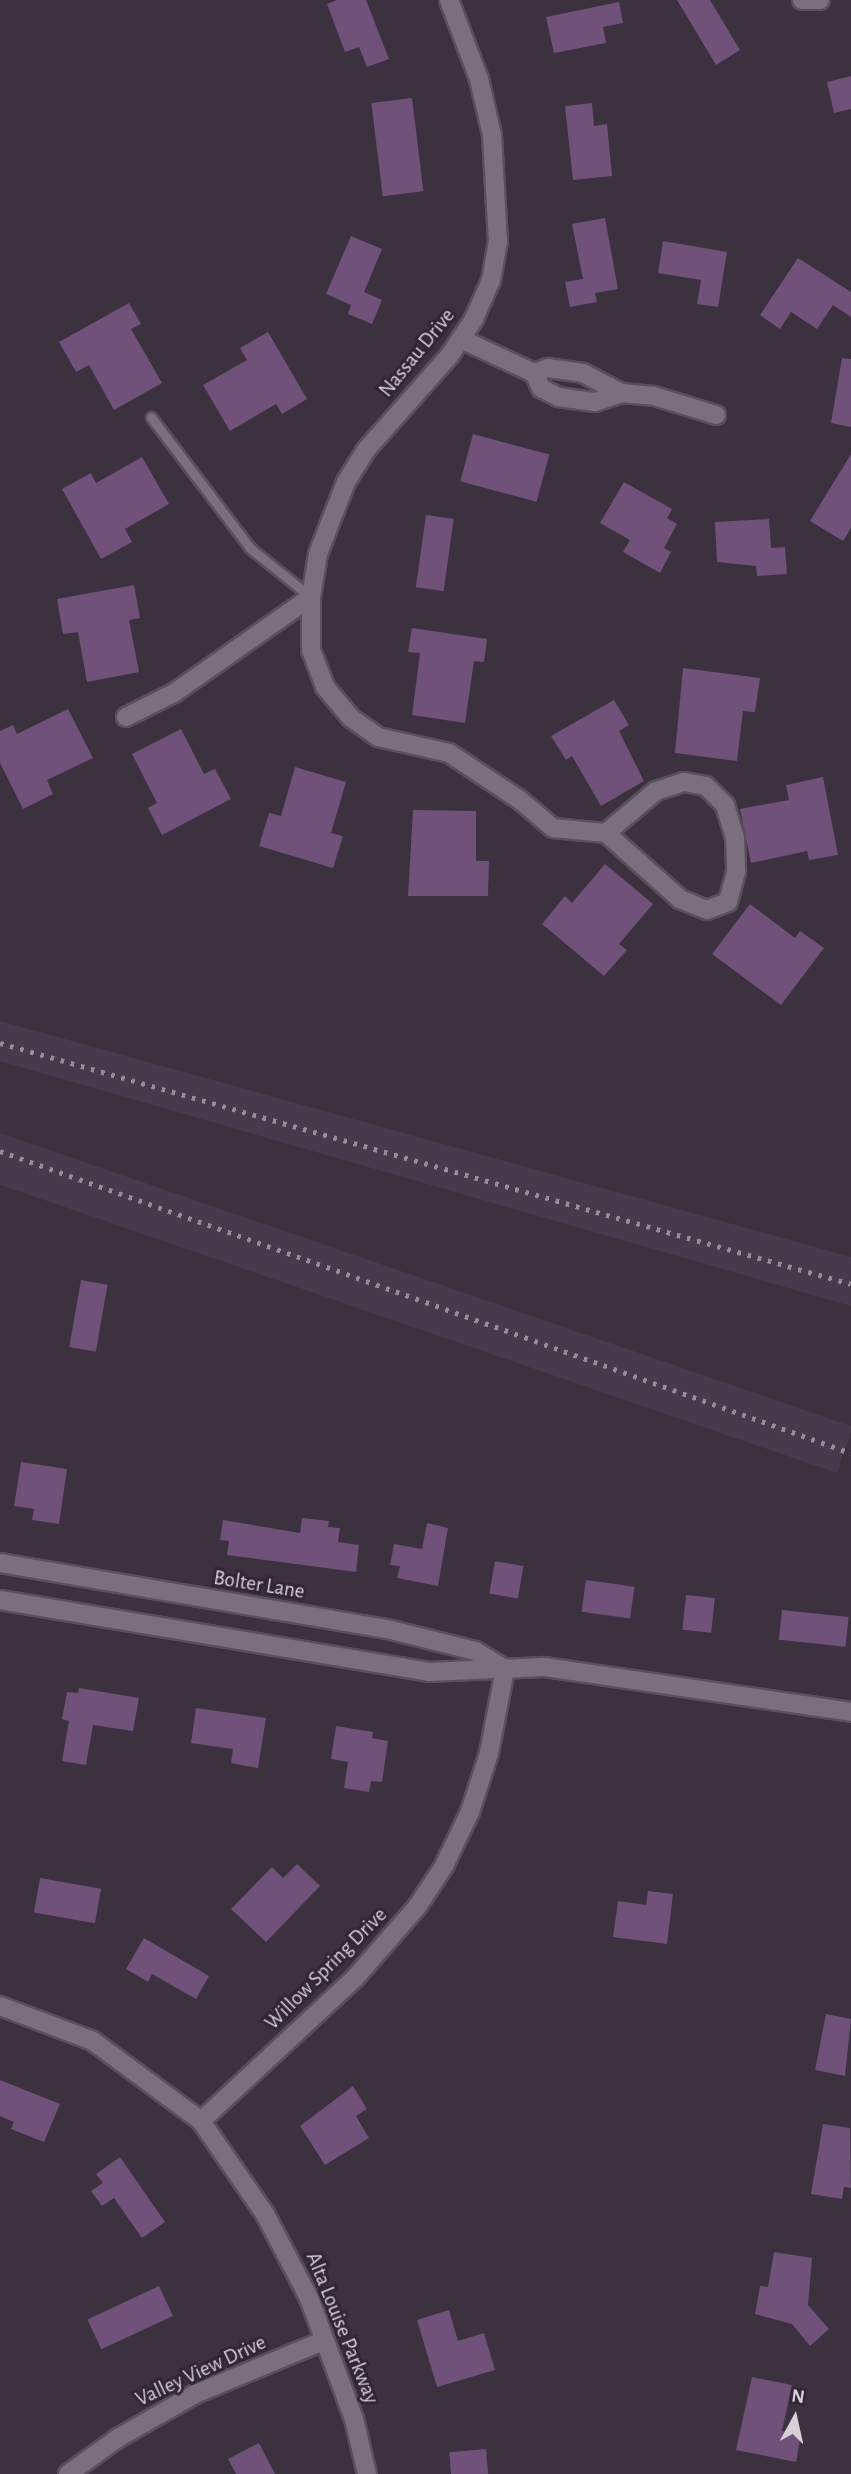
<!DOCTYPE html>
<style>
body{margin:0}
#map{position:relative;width:851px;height:2474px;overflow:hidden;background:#3b313f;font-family:"Alegreya Sans",sans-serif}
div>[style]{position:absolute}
.built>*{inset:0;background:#483a4d;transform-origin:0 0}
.building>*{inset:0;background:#6f5179;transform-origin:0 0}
.roads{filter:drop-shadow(2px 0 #58505b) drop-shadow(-2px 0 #58505b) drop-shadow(0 2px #58505b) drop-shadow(0 -2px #58505b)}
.service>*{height:9px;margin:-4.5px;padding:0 4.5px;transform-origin:4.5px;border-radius:4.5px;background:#7b6f7f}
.minor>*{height:18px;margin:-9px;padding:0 9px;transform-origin:9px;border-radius:9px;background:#7b6f7f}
.rail>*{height:5px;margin-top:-2.5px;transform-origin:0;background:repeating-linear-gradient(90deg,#958d98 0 3.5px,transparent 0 10.5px)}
span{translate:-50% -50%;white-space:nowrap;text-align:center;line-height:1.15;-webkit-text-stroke:6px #312734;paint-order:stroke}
.street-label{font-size:21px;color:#d7d0d9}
.north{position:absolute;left:760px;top:2383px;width:70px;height:70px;-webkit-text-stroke:5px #312734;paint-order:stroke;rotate:8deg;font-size:19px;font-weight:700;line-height:28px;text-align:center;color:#d7d0d9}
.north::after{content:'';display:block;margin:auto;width:24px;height:32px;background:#d7d0d9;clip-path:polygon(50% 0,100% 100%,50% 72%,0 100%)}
</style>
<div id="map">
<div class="built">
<i style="clip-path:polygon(0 1021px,851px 1257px,851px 1306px,0 1061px)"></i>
<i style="left:0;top:1133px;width:902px;height:49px;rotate:19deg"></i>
</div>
<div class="building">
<i style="clip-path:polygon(337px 0,366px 0,389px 59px,367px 67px,359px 47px,345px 52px,327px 4px)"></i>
<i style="clip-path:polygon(677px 0,710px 0,740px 50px,716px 65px)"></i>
<i style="clip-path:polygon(619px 2px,623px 23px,603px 27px,606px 43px,554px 53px,546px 17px)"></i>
<i style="clip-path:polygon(851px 76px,851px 109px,834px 113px,827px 82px)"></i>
<i style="left:412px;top:98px;width:94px;height:41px;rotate:83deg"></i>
<i style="clip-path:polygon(592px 103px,594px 126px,607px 124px,612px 176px,573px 180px,565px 106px)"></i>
<i style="clip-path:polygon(605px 218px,618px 289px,595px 293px,597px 302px,570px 307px,565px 282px,583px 279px,572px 224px)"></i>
<i style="clip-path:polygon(351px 236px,382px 249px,364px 292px,382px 300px,372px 324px,348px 314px,351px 305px,326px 294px)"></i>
<i style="clip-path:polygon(663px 241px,727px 252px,718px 307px,697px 304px,701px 280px,658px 273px)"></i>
<i style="clip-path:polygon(798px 258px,851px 292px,851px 317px,833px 305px,817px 329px,791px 312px,780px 329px,760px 315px)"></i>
<i style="clip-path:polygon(129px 303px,141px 324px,131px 329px,162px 383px,114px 410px,89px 365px,76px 372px,59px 342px)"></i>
<i style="clip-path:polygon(268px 332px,307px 399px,282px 414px,276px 404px,230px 431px,203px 385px,247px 360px,240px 348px)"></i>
<i style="clip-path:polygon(842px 358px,851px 359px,851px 427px,831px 423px)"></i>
<i style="left:473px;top:434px;width:79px;height:49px;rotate:15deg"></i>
<i style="clip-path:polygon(851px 454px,851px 528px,843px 541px,810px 521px)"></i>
<i style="clip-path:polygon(142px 457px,169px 504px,125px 529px,132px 542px,101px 559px,62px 489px,91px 473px,96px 483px)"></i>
<i style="clip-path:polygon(624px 482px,672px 509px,667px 518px,677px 524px,664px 548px,671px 552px,660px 573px,623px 552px,630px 540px,600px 523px)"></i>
<i style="left:426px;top:515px;width:28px;height:73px;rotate:8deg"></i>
<i style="clip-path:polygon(769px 519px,771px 548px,785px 547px,787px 574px,757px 576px,756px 566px,717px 562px,715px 522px)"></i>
<i style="clip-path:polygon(134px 585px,140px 618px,129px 620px,139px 672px,87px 682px,78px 632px,63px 634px,57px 599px)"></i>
<i style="clip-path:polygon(412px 628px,487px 639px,484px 662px,474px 661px,465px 723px,412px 715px,420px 653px,408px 652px)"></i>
<i style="clip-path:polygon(683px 668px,760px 678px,755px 712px,743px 711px,737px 761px,675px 753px)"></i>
<i style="clip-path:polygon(614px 700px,629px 725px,619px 731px,644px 781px,601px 806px,572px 756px,566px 760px,551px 736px)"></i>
<i style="clip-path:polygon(68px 709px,93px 758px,47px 780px,53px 794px,23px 809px,0 763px,0 731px,13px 725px,17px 734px)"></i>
<i style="clip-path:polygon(181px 729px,204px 774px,215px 769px,231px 799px,162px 835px,148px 808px,157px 803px,132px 754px)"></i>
<i style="clip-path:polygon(295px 767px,346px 782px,331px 833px,343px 836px,333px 868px,259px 846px,269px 813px,281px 816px)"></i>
<i style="clip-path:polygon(823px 777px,838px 855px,809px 860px,807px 851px,751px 863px,740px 809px,789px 800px,786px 785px)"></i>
<i style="clip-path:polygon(413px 810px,476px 811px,476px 861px,489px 861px,488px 896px,408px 896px)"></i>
<i style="clip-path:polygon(605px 864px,653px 904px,619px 944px,627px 950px,604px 976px,542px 924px,565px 896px,572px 903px)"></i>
<i style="clip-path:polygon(750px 904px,795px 938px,800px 931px,824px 948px,781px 1005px,712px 954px)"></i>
<i style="left:81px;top:1280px;width:27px;height:68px;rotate:10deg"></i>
<i style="clip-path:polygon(21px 1462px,67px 1469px,59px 1524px,32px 1520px,34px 1509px,14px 1506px)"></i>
<i style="clip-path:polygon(302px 1518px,329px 1521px,328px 1527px,340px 1528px,338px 1542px,359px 1545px,356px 1572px,227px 1555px,229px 1541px,220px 1540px,223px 1520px,300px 1533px)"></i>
<i style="clip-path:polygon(427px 1523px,448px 1528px,438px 1586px,397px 1578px,400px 1566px,390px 1565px,394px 1544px,422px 1549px)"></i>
<i style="left:495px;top:1561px;width:29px;height:33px;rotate:10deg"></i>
<i style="left:586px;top:1580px;width:49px;height:32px;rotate:8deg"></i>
<i style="left:686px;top:1595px;width:29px;height:35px;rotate:6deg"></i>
<i style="left:782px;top:1610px;width:67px;height:30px;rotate:6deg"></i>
<i style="clip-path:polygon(79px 1688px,139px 1698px,133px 1731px,93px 1725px,86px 1765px,62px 1761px,69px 1721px,62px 1719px,67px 1692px,78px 1693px)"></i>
<i style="clip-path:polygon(196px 1708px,266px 1718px,258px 1768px,231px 1763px,233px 1749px,191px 1743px)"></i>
<i style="clip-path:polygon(336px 1726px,373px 1732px,372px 1738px,388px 1741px,382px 1782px,371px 1781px,369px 1792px,344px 1788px,348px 1762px,331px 1759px)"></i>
<i style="clip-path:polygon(297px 1864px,320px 1886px,266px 1942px,231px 1909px,272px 1867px,283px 1878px)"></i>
<i style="left:40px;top:1878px;width:62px;height:35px;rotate:10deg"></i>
<i style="clip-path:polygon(648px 1891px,673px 1894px,667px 1944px,613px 1937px,618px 1901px,646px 1905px)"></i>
<i style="clip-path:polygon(144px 1938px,209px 1976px,196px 1999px,152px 1974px,148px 1982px,126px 1969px)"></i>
<i style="clip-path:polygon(826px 2014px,851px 2019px,845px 2076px,815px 2070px)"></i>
<i style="clip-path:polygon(0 2080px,60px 2104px,44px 2142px,11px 2129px,14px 2122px,0 2116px)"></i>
<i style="clip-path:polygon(353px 2086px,367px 2109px,356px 2116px,369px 2138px,325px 2165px,300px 2126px)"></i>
<i style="clip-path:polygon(823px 2124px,850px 2128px,851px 2188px,844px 2187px,842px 2199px,811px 2194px)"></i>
<i style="clip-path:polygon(120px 2157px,165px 2222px,142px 2238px,114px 2198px,102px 2206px,91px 2191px,103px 2183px,96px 2174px)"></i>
<i style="clip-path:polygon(774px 2252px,812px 2258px,808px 2305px,829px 2329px,810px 2346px,792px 2324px,755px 2314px,760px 2286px,768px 2287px)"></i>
<i style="left:159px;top:2286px;width:33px;height:79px;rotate:65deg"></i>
<i style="clip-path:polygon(449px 2310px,458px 2341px,484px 2333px,495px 2370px,437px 2387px,417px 2320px)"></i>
<i style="clip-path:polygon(752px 2377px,792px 2385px,782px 2431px,801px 2435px,796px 2462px,736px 2450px)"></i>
<i style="clip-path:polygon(259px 2443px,275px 2474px,236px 2474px,228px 2459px)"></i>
<i style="left:486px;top:2449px;width:25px;height:37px;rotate:85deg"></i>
</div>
<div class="roads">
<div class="service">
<i style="left:151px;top:417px;width:164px;rotate:52.9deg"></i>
<i style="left:250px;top:548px;width:78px;rotate:38.8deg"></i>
</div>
<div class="minor">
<i style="left:449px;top:0;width:85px;rotate:69.2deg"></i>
<i style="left:479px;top:79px;width:57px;rotate:76.9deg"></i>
<i style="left:492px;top:135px;width:106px;rotate:86.8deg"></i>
<i style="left:498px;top:241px;width:40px;rotate:100deg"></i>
<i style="left:491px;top:280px;width:43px;rotate:113.6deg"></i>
<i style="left:474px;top:319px;width:43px;rotate:123.7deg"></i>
<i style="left:450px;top:355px;width:127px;rotate:131.5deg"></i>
<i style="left:366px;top:450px;width:38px;rotate:122deg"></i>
<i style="left:346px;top:482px;width:77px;rotate:111.3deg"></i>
<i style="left:318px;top:554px;width:44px;rotate:99.2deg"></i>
<i style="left:311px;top:597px;width:53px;rotate:90deg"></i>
<i style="left:311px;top:650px;width:40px;rotate:69deg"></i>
<i style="left:325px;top:687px;width:40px;rotate:50deg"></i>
<i style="left:351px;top:718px;width:33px;rotate:35deg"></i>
<i style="left:378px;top:737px;width:73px;rotate:12.7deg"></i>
<i style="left:449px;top:753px;width:85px;rotate:33.5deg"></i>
<i style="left:520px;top:800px;width:43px;rotate:40.3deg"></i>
<i style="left:553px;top:828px;width:53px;rotate:5.4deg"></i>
<i style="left:606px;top:833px;width:65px;rotate:-40deg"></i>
<i style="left:656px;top:791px;width:29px;rotate:-18deg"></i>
<i style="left:684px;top:782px;width:22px;rotate:10deg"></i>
<i style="left:706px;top:786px;width:27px;rotate:45deg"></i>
<i style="left:725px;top:805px;width:34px;rotate:73deg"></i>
<i style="left:735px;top:838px;width:34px;rotate:88deg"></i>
<i style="left:736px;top:872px;width:31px;rotate:105deg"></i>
<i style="left:728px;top:902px;width:22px;rotate:159deg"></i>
<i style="left:707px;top:910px;width:29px;rotate:-158deg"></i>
<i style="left:680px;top:899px;width:99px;rotate:-138.3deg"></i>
<i style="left:802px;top:0;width:18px"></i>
<i style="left:461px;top:339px;width:81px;rotate:25deg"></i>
<i style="left:534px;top:373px;width:15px;rotate:-20deg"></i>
<i style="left:548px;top:368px;width:35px;rotate:8deg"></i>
<i style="left:583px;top:373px;width:43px;rotate:27.8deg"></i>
<i style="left:534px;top:373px;width:17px;rotate:65deg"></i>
<i style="left:541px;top:388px;width:19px;rotate:28deg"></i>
<i style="left:558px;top:397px;width:37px;rotate:8deg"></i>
<i style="left:595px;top:402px;width:28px;rotate:-19deg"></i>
<i style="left:621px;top:393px;width:33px;rotate:5deg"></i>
<i style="left:654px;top:396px;width:65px;rotate:17deg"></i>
<i style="left:126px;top:717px;width:54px;rotate:-26.6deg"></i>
<i style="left:174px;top:693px;width:167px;rotate:-35deg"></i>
<i style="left:0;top:1563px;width:397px;rotate:9.7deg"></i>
<i style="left:391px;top:1630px;width:87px;rotate:14deg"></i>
<i style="left:475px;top:1651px;width:35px;rotate:31deg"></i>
<i style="left:0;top:1600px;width:435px;rotate:9.5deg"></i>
<i style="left:429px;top:1672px;width:115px;rotate:-2.5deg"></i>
<i style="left:544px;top:1667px;width:310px;rotate:8.3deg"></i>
<i style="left:0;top:2006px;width:99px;rotate:20.6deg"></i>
<i style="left:93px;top:2041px;width:134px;rotate:36.5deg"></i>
<i style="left:201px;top:2121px;width:113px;rotate:55.5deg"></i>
<i style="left:265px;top:2214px;width:95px;rotate:62.4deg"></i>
<i style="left:309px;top:2298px;width:129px;rotate:69.6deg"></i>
<i style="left:354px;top:2419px;width:57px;rotate:76.7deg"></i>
<i style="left:201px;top:2121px;width:210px;rotate:-42.9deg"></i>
<i style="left:355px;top:1978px;width:94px;rotate:-48.9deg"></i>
<i style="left:417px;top:1907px;width:49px;rotate:-56.6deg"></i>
<i style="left:444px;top:1866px;width:60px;rotate:-64.3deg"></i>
<i style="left:470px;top:1812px;width:62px;rotate:-72.1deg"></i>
<i style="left:489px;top:1753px;width:86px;rotate:-79.2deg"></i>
<i style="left:68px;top:2474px;width:62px;rotate:-35.8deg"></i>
<i style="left:118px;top:2438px;width:89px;rotate:-29.7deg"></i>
<i style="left:195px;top:2394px;width:139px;rotate:-22.5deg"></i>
</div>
</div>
<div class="rail">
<i style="left:0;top:1043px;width:884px;rotate:15.81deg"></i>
<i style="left:0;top:1151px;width:903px;rotate:19.54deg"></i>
</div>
<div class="street-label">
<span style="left:417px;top:353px;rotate:-51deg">Nassau Drive</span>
<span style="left:259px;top:1585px;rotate:9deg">Bolter Lane</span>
<span style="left:326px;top:1969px;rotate:-45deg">Willow Spring Drive</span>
<span style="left:342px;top:2328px;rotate:68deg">Alta Louise Parkway</span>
<span style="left:201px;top:2371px;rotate:-25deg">Valley View Drive</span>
</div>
<div class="north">N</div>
</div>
